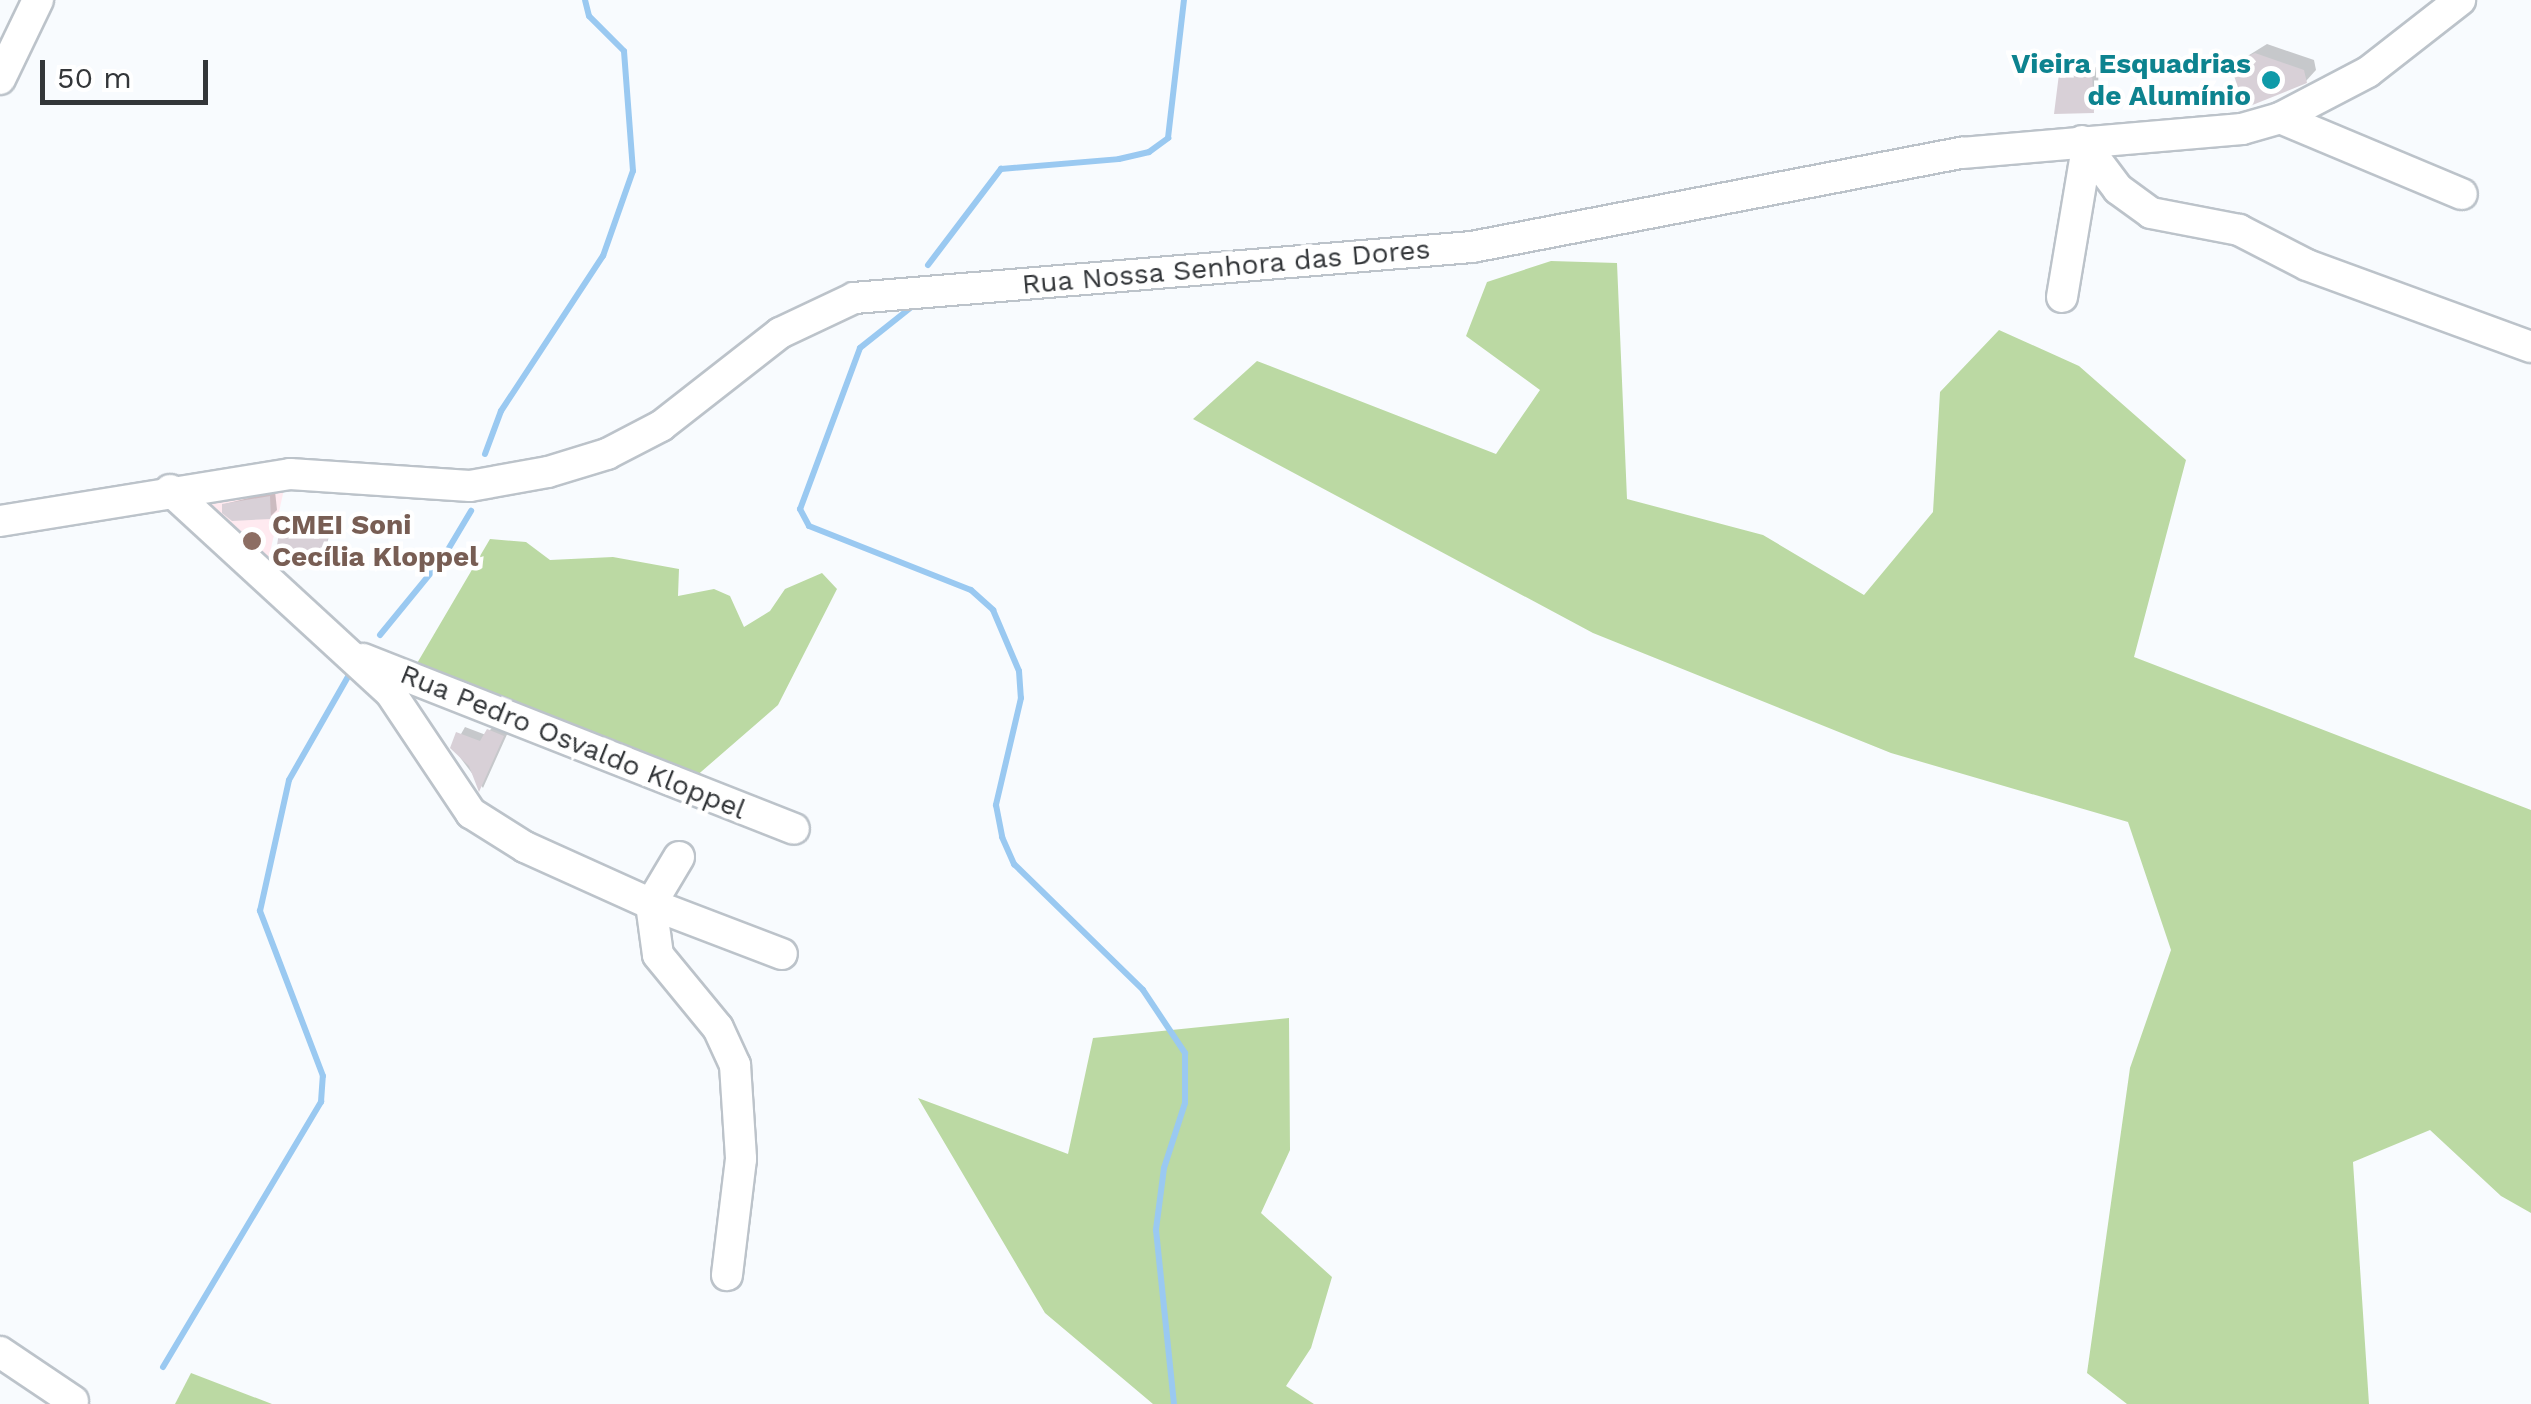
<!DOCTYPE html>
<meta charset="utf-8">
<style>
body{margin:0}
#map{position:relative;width:2531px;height:1404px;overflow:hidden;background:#f8fbfe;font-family:"Work Sans",sans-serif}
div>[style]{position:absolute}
.education>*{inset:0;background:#ffeaf0}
.green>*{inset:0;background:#bbd9a3}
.shadow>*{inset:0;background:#0003}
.stream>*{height:6px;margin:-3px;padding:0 3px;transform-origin:3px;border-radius:3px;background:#9ac9f1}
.building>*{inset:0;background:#d8d0d7;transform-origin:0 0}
.roads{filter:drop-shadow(2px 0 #bcc3ca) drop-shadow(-2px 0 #bcc3ca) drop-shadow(0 2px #bcc3ca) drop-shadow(0 -2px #bcc3ca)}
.minor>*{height:30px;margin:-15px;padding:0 15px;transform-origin:15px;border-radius:15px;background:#fff}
.dots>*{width:28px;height:28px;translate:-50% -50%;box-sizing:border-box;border:5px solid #fff;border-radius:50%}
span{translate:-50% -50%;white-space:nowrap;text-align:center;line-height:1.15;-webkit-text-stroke:9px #fff;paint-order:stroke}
.culture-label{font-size:28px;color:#0d838f;font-weight:700}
.right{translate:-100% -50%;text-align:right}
.street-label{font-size:28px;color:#333639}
.education-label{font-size:28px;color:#785e54;font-weight:700}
.left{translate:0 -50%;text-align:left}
.scale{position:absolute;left:40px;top:60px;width:168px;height:45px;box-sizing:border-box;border:5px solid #333639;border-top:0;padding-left:12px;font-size:30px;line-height:35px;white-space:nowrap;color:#333639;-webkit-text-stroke:8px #fff;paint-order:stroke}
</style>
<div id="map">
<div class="education">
<i style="clip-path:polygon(286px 480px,266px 571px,195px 492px)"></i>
</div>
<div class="green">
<i style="clip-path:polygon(1551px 261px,1617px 263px,1627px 499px,1763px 535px,1864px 595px,1933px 512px,1940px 392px,1999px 330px,2079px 366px,2186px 460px,2134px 657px,2531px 810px,2531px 1213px,2501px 1196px,2430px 1130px,2353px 1162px,2369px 1404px,2127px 1404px,2087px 1373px,2130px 1068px,2171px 950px,2128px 822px,1891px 753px,1593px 633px,1193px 419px,1257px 361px,1496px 454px,1540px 390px,1466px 336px,1487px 282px)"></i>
<i style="clip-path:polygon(490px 539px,526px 542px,550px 560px,613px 557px,679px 569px,678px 596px,714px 589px,730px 596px,744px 627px,770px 611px,785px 589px,822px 573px,837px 589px,778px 705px,694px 778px,416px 665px)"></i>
<i style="clip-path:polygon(1289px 1018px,1290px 1150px,1261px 1213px,1332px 1277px,1311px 1348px,1286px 1386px,1314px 1404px,1153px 1404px,1045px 1313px,918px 1098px,1068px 1154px,1093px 1038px)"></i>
<i style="clip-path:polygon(191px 1373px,272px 1404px,175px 1404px)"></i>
</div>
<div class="shadow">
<i style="clip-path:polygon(2267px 44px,2314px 60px,2316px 70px,2306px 81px,2233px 65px)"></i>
<i style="clip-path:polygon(2098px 67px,2099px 104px,2093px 111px,2061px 75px,2068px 68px)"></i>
<i style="clip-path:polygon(275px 491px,277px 510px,270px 517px,225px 504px)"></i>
<i style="clip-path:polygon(289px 515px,334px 522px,319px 567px,283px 521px)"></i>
<i style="clip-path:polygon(495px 724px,509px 730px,483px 788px,453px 748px,465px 727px,486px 735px)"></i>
</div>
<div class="stream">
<i style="left:928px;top:265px;width:121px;rotate:-52.8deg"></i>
<i style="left:1001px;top:169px;width:118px;rotate:-4.8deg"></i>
<i style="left:1119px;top:159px;width:31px;rotate:-13deg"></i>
<i style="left:1149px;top:152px;width:24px;rotate:-36deg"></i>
<i style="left:1168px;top:138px;width:139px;rotate:-83.4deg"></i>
<i style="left:914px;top:305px;width:69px;rotate:141.5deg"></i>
<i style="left:860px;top:348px;width:172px;rotate:110.4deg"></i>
<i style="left:800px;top:509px;width:19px;rotate:62deg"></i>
<i style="left:809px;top:526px;width:174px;rotate:21.6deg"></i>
<i style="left:971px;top:590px;width:30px;rotate:42deg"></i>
<i style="left:993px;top:610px;width:66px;rotate:66.9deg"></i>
<i style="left:1019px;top:671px;width:27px;rotate:86deg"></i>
<i style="left:1021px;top:698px;width:110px;rotate:103.2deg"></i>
<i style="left:996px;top:805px;width:33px;rotate:79deg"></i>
<i style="left:1002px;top:837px;width:30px;rotate:66deg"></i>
<i style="left:1014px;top:864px;width:180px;rotate:44.3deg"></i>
<i style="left:1143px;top:990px;width:76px;rotate:56.3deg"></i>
<i style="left:1185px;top:1053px;width:50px;rotate:90deg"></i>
<i style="left:1185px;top:1103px;width:68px;rotate:107.9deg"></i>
<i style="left:1164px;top:1168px;width:63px;rotate:97.4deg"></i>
<i style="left:1156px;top:1230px;width:175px;rotate:84.1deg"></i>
<i style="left:485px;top:454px;width:46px;rotate:-69.6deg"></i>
<i style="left:501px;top:411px;width:186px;rotate:-56.7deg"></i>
<i style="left:603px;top:256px;width:90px;rotate:-70.6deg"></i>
<i style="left:633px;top:171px;width:120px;rotate:-94.3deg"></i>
<i style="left:624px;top:51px;width:49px;rotate:-135deg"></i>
<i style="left:589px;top:16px;width:16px;rotate:-104deg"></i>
<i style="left:380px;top:635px;width:99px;rotate:-50.7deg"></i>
<i style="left:443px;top:558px;width:55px;rotate:-59.2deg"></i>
<i style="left:163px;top:1367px;width:309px;rotate:-59.2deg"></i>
<i style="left:321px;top:1102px;width:26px;rotate:-86deg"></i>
<i style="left:323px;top:1076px;width:177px;rotate:-110.9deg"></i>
<i style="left:260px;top:911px;width:134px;rotate:-77.5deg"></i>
<i style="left:289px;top:780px;width:123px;rotate:-60.3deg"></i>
</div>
<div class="building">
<i style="clip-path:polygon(2255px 53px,2304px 70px,2307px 83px,2245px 108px,2230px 64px)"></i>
<i style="clip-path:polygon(2092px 72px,2094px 113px,2054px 114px,2059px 74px)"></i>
<i style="clip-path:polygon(270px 496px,271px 519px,232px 521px,222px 513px,222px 504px)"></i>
<i style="left:281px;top:520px;width:49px;height:40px;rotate:9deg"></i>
<i style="clip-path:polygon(487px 729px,504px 736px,479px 792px,469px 766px,450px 748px,456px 732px,480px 741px)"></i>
</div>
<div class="roads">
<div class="minor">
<i style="left:0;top:79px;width:88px;rotate:-64.3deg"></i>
<i style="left:2280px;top:118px;width:197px;rotate:22.7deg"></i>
<i style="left:2082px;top:141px;width:60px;rotate:53.1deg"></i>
<i style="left:2118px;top:189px;width:41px;rotate:36deg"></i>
<i style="left:2151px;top:213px;width:90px;rotate:10.9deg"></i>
<i style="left:2239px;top:230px;width:76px;rotate:27.2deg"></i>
<i style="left:2307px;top:265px;width:239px;rotate:20.1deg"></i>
<i style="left:2062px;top:297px;width:151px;rotate:-80.5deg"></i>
<i style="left:170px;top:490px;width:299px;rotate:42.6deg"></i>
<i style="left:390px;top:692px;width:146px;rotate:56.2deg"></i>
<i style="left:471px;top:813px;width:64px;rotate:32.2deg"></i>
<i style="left:525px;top:847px;width:138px;rotate:24.3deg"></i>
<i style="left:651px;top:904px;width:51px;rotate:82.2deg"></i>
<i style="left:658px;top:955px;width:94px;rotate:50.6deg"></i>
<i style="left:718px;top:1028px;width:41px;rotate:65.3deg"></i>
<i style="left:735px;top:1065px;width:94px;rotate:86.3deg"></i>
<i style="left:741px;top:1159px;width:117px;rotate:96.9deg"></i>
<i style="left:0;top:521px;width:294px;rotate:-9.2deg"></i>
<i style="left:290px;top:474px;width:180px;rotate:3.8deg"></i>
<i style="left:470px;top:486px;width:79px;rotate:-10.2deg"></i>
<i style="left:548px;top:472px;width:62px;rotate:-17deg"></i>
<i style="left:607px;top:454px;width:61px;rotate:-27.4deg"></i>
<i style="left:661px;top:426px;width:151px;rotate:-38deg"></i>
<i style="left:780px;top:333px;width:82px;rotate:-25.3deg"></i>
<i style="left:854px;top:298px;width:620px;rotate:-4.72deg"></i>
<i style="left:1472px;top:247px;width:499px;rotate:-10.9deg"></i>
<i style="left:1962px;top:153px;width:281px;rotate:-4.9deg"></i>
<i style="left:2242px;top:129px;width:40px;rotate:-16deg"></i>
<i style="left:2280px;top:118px;width:99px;rotate:-27.6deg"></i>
<i style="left:2368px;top:72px;width:117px;rotate:-38deg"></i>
<i style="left:363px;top:659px;width:463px;rotate:21.5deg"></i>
<i style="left:679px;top:857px;width:55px;rotate:120.8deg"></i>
<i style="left:651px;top:904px;width:140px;rotate:20.9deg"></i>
<i style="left:0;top:1352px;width:88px;rotate:33.9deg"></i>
</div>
</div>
<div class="dots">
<i style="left:2271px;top:80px;background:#0f9aa8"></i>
<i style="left:252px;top:541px;background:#8d6e63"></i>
</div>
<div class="culture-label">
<span class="right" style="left:2251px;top:80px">Vieira Esquadrias<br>de Alumínio</span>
</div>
<div class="street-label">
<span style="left:1226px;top:267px;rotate:-5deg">Rua Nossa Senhora das Dores</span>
<span style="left:573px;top:742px;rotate:22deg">Rua Pedro Osvaldo Kloppel</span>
</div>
<div class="education-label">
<span class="left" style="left:272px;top:541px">CMEI Soni<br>Cecília Kloppel</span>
</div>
<div class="scale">50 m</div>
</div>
